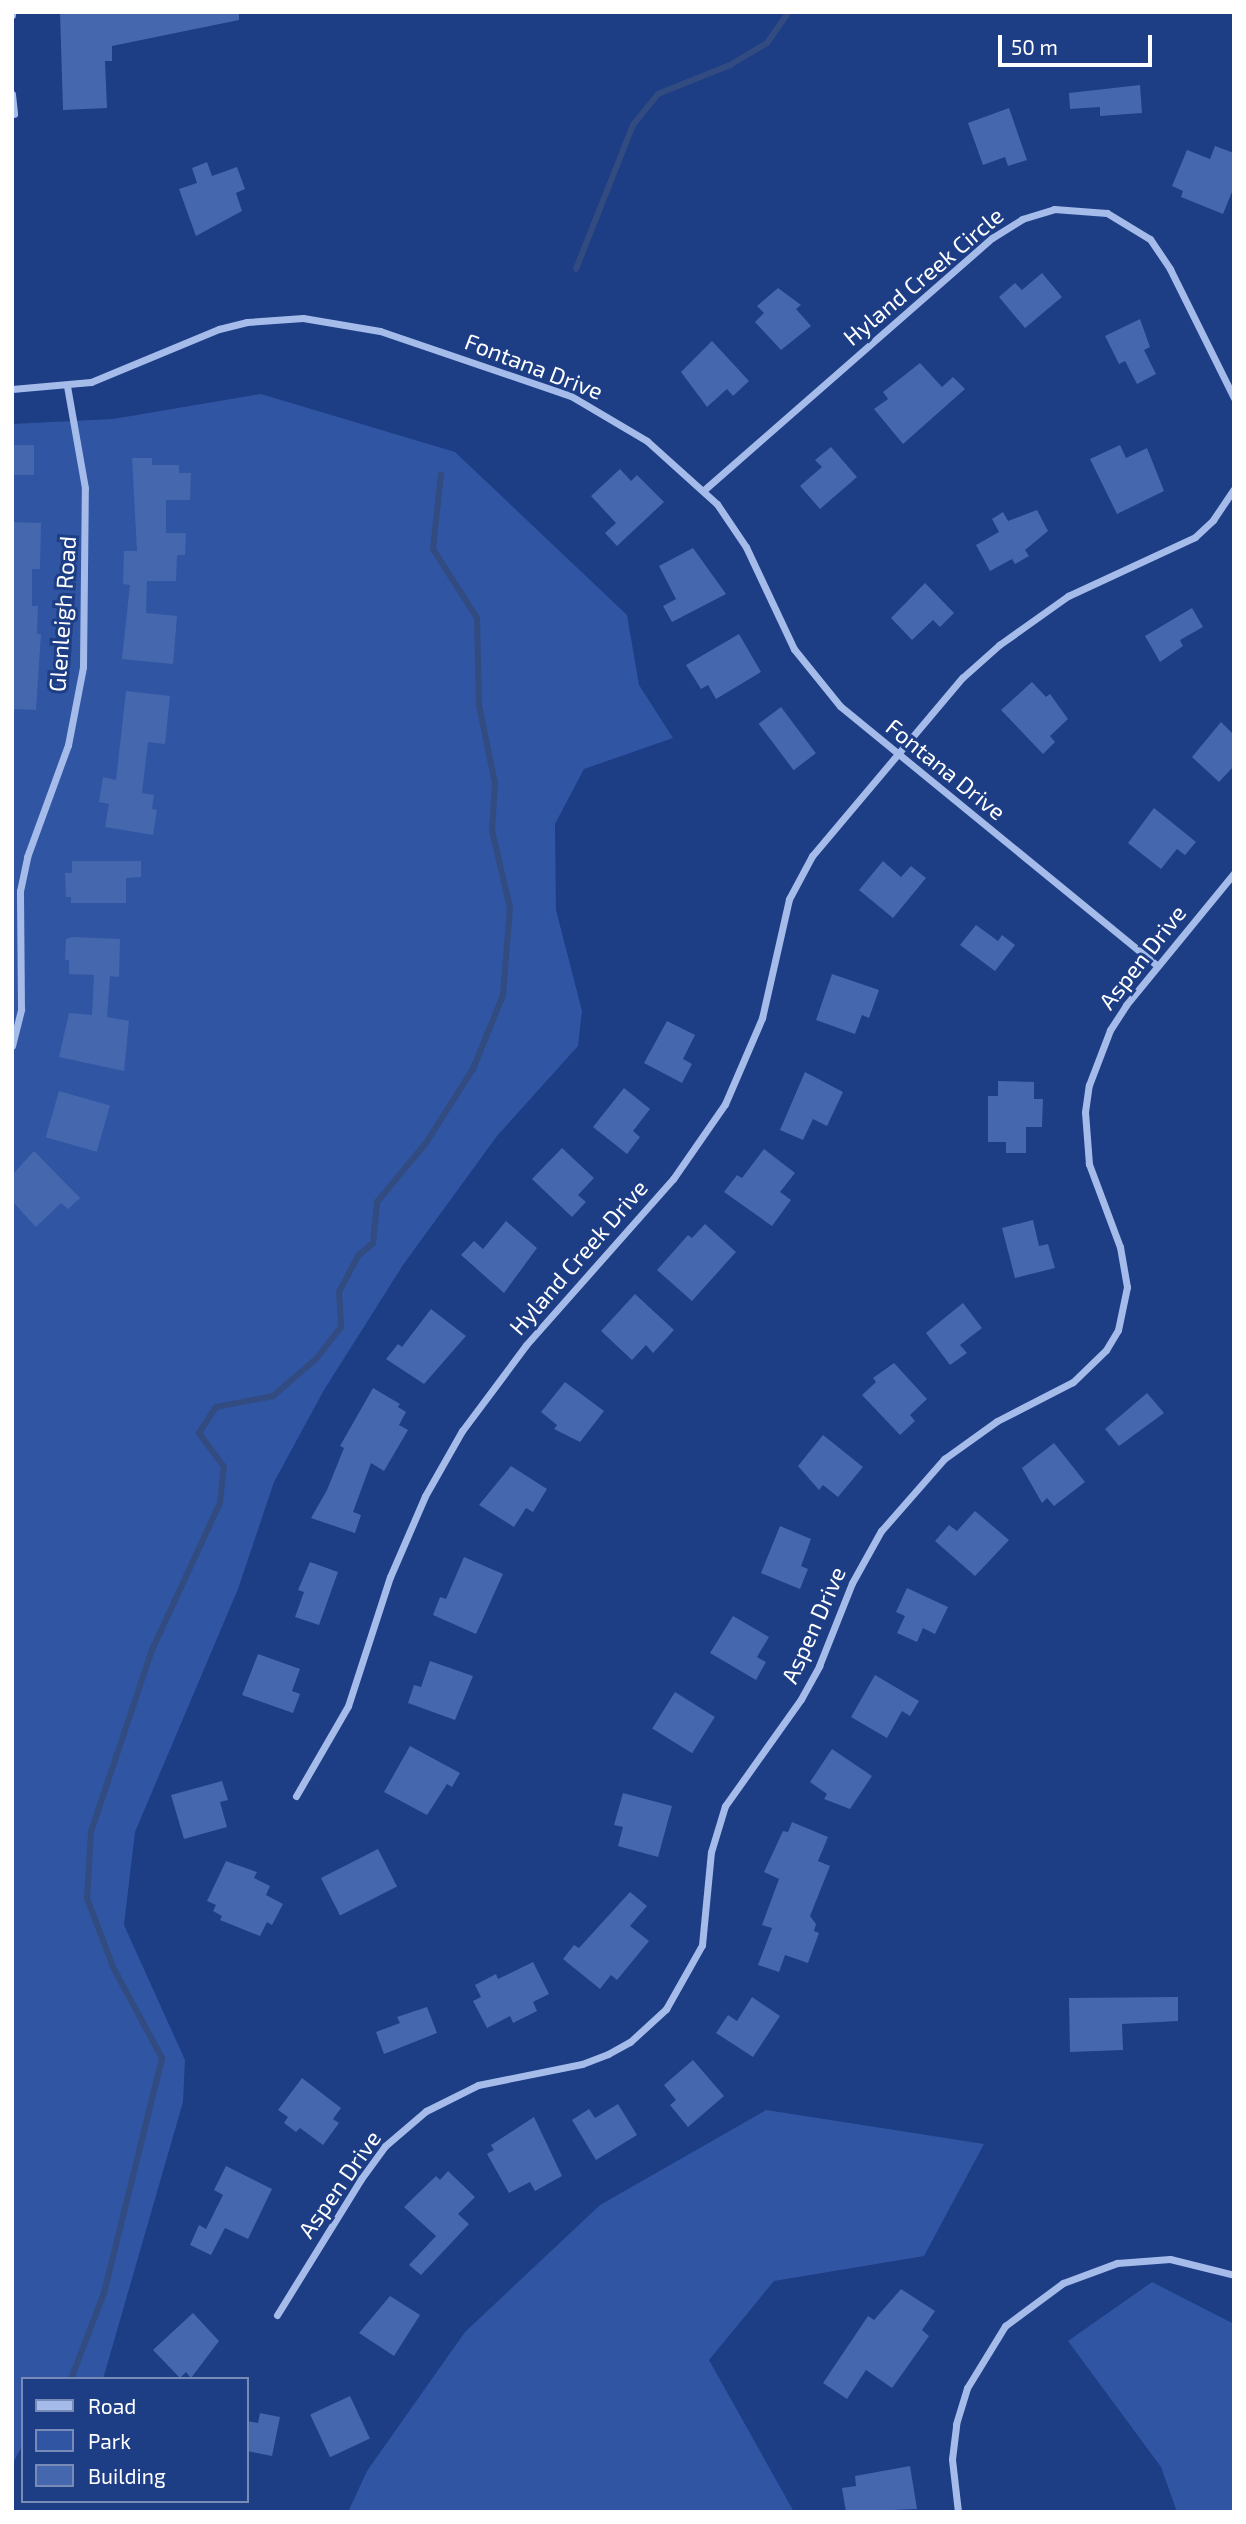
<!DOCTYPE html>
<style>
body{margin:0}
#map{position:relative;width:1246px;height:2524px;overflow:hidden;background:#1d3d85;font-family:"Exo 2",sans-serif}
div>[style]{position:absolute}
.green>*{inset:0;background:#3055a3}
.stream>*{height:6px;margin:-3px;padding:0 3px;transform-origin:3px;border-radius:3px;background:#324b80}
.building>*{inset:0;background:#4567ae;transform-origin:0 0}
.street>*{height:7px;margin:-3.5px;padding:0 3.5px;transform-origin:3.5px;border-radius:3.5px;background:#a5bceb}
span{translate:-50% -50%;white-space:nowrap;text-align:center;line-height:1.15;-webkit-text-stroke:6px #1d3d85;paint-order:stroke}
.street-label{font-size:23px;color:#fff}
.frame{position:absolute;inset:0;border:14px solid #fff;pointer-events:none}
.legend{position:absolute;left:21px;top:2377px;width:228px;height:126px;box-sizing:border-box;background:#1d3d85;border:2px solid #778bb6;margin:0;padding:9px 12px;list-style:none;font-size:21px;color:#fff}
.legend li{display:flex;align-items:center;gap:14px;height:35px}
.legend b{width:35px;border:2px solid #778bb6}
.scale{position:absolute;left:998px;top:35px;width:154px;height:32px;box-sizing:border-box;border:4px solid #fff;border-top:0;padding-left:9px;font-size:21px;line-height:24px;white-space:nowrap;color:#fff;-webkit-text-stroke:5px #1d3d85;paint-order:stroke}
</style>
<div id="map">
<div class="green">
<i style="clip-path:polygon(261px 394px,455px 452px,627px 615px,639px 685px,673px 738px,584px 769px,555px 824px,556px 910px,582px 1011px,578px 1046px,497px 1136px,403px 1265px,324px 1390px,274px 1482px,238px 1589px,135px 1832px,124px 1925px,185px 2060px,183px 2102px,103px 2379px,23px 2379px,23px 2444px,12px 2465px,12px 424px,113px 419px)"></i>
<i style="clip-path:polygon(766px 2110px,984px 2144px,924px 2256px,774px 2281px,709px 2360px,794px 2512px,348px 2512px,367px 2471px,465px 2332px,600px 2205px)"></i>
<i style="clip-path:polygon(1152px 2282px,1234px 2324px,1234px 2512px,1177px 2512px,1161px 2467px,1068px 2341px)"></i>
</div>
<div class="stream">
<i style="left:576px;top:269px;width:155px;rotate:-68.4deg"></i>
<i style="left:633px;top:125px;width:40px;rotate:-51deg"></i>
<i style="left:658px;top:94px;width:78px;rotate:-21.9deg"></i>
<i style="left:730px;top:65px;width:43px;rotate:-30.7deg"></i>
<i style="left:767px;top:43px;width:38px;rotate:-55deg"></i>
<i style="left:71px;top:2379px;width:92px;rotate:-69deg"></i>
<i style="left:104px;top:2293px;width:242px;rotate:-76.1deg"></i>
<i style="left:162px;top:2058px;width:103px;rotate:-118.3deg"></i>
<i style="left:113px;top:1967px;width:74px;rotate:-110.6deg"></i>
<i style="left:87px;top:1898px;width:66px;rotate:-86.5deg"></i>
<i style="left:91px;top:1832px;width:192px;rotate:-71.5deg"></i>
<i style="left:152px;top:1650px;width:162px;rotate:-65.2deg"></i>
<i style="left:220px;top:1503px;width:36px;rotate:-84deg"></i>
<i style="left:224px;top:1467px;width:42px;rotate:-126.3deg"></i>
<i style="left:199px;top:1433px;width:31px;rotate:-57deg"></i>
<i style="left:216px;top:1407px;width:58px;rotate:-10.9deg"></i>
<i style="left:273px;top:1396px;width:57px;rotate:-40.7deg"></i>
<i style="left:316px;top:1359px;width:41px;rotate:-52deg"></i>
<i style="left:341px;top:1327px;width:35px;rotate:-93deg"></i>
<i style="left:339px;top:1292px;width:41px;rotate:-62.2deg"></i>
<i style="left:358px;top:1256px;width:20px;rotate:-41deg"></i>
<i style="left:373px;top:1243px;width:41px;rotate:-84.4deg"></i>
<i style="left:377px;top:1202px;width:77px;rotate:-50.3deg"></i>
<i style="left:426px;top:1143px;width:88px;rotate:-57.6deg"></i>
<i style="left:473px;top:1069px;width:80px;rotate:-67.9deg"></i>
<i style="left:503px;top:995px;width:87px;rotate:-85.4deg"></i>
<i style="left:510px;top:908px;width:80px;rotate:-103deg"></i>
<i style="left:492px;top:830px;width:47px;rotate:-86.3deg"></i>
<i style="left:495px;top:783px;width:80px;rotate:-101.6deg"></i>
<i style="left:479px;top:705px;width:87px;rotate:-91.3deg"></i>
<i style="left:477px;top:618px;width:82px;rotate:-122.5deg"></i>
<i style="left:433px;top:549px;width:75px;rotate:-83.9deg"></i>
</div>
<div class="building">
<i style="clip-path:polygon(60px 12px,239px 12px,239px 20px,112px 46px,112px 61px,105px 61px,107px 108px,63px 110px)"></i>
<i style="clip-path:polygon(1140px 85px,1142px 113px,1100px 116px,1100px 107px,1070px 109px,1069px 93px)"></i>
<i style="clip-path:polygon(1009px 108px,1027px 160px,1008px 166px,1005px 157px,983px 165px,968px 123px)"></i>
<i style="clip-path:polygon(1215px 146px,1234px 153px,1234px 187px,1223px 214px,1181px 197px,1183px 191px,1172px 186px,1187px 150px,1210px 159px)"></i>
<i style="clip-path:polygon(207px 162px,212px 176px,237px 167px,245px 189px,236px 193px,242px 211px,196px 236px,179px 189px,197px 183px,192px 168px)"></i>
<i style="clip-path:polygon(1042px 273px,1062px 297px,1025px 328px,999px 297px,1015px 283px,1022px 290px)"></i>
<i style="clip-path:polygon(778px 288px,801px 305px,796px 309px,811px 326px,781px 350px,755px 322px,764px 313px,757px 306px)"></i>
<i style="clip-path:polygon(1140px 319px,1150px 347px,1144px 350px,1156px 374px,1137px 384px,1125px 361px,1119px 364px,1105px 336px)"></i>
<i style="clip-path:polygon(712px 341px,749px 381px,733px 396px,727px 389px,707px 407px,681px 372px)"></i>
<i style="clip-path:polygon(920px 363px,942px 387px,953px 377px,965px 389px,903px 444px,874px 409px,888px 399px,883px 392px)"></i>
<i style="left:12px;top:445px;width:22px;height:30px"></i>
<i style="clip-path:polygon(1120px 445px,1126px 458px,1147px 448px,1164px 491px,1117px 514px,1090px 459px)"></i>
<i style="clip-path:polygon(831px 447px,857px 477px,820px 509px,800px 486px,822px 467px,815px 460px)"></i>
<i style="clip-path:polygon(132px 458px,152px 458px,152px 465px,179px 465px,179px 473px,191px 473px,190px 500px,166px 500px,166px 533px,186px 533px,185px 555px,177px 555px,176px 581px,147px 581px,146px 613px,177px 616px,173px 664px,122px 659px,130px 585px,123px 584px,124px 551px,137px 551px)"></i>
<i style="clip-path:polygon(620px 469px,631px 481px,637px 475px,664px 502px,617px 546px,605px 533px,616px 523px,591px 496px)"></i>
<i style="clip-path:polygon(1037px 510px,1048px 531px,1025px 550px,1029px 556px,1015px 564px,1012px 559px,990px 571px,976px 545px,999px 532px,992px 519px,1003px 512px,1008px 521px)"></i>
<i style="clip-path:polygon(12px 522px,41px 523px,40px 569px,32px 569px,32px 606px,38px 606px,37px 634px,41px 634px,36px 710px,12px 709px)"></i>
<i style="clip-path:polygon(693px 548px,726px 594px,672px 622px,663px 606px,676px 599px,659px 566px)"></i>
<i style="clip-path:polygon(925px 583px,954px 613px,940px 627px,933px 620px,912px 640px,891px 618px)"></i>
<i style="clip-path:polygon(1192px 608px,1203px 627px,1180px 640px,1183px 646px,1160px 662px,1145px 636px)"></i>
<i style="clip-path:polygon(739px 634px,761px 672px,716px 699px,708px 685px,701px 689px,686px 665px)"></i>
<i style="clip-path:polygon(1032px 682px,1046px 697px,1050px 694px,1068px 719px,1050px 736px,1055px 742px,1043px 754px,1001px 710px)"></i>
<i style="clip-path:polygon(126px 691px,170px 696px,165px 744px,148px 742px,142px 793px,154px 795px,152px 809px,157px 810px,153px 835px,105px 827px,109px 804px,99px 802px,103px 777px,116px 780px)"></i>
<i style="left:781px;top:707px;width:58px;height:28px;rotate:53deg"></i>
<i style="clip-path:polygon(1221px 722px,1234px 735px,1234px 766px,1219px 782px,1192px 757px)"></i>
<i style="clip-path:polygon(1154px 808px,1196px 842px,1185px 855px,1177px 849px,1161px 869px,1128px 843px)"></i>
<i style="clip-path:polygon(72px 861px,141px 861px,141px 877px,126px 878px,126px 903px,71px 903px,71px 897px,66px 897px,65px 873px,72px 873px)"></i>
<i style="clip-path:polygon(883px 861px,901px 877px,911px 866px,926px 878px,893px 918px,859px 890px)"></i>
<i style="clip-path:polygon(976px 925px,998px 941px,1002px 935px,1015px 945px,995px 971px,960px 945px)"></i>
<i style="clip-path:polygon(72px 937px,120px 939px,119px 977px,110px 976px,107px 1017px,129px 1021px,124px 1071px,59px 1057px,69px 1013px,92px 1015px,94px 975px,69px 974px,69px 960px,65px 960px,66px 939px)"></i>
<i style="clip-path:polygon(832px 974px,879px 990px,869px 1018px,862px 1015px,855px 1034px,816px 1020px)"></i>
<i style="clip-path:polygon(667px 1021px,695px 1035px,683px 1059px,692px 1064px,682px 1083px,644px 1063px)"></i>
<i style="clip-path:polygon(805px 1072px,843px 1092px,827px 1126px,813px 1119px,803px 1140px,780px 1130px)"></i>
<i style="clip-path:polygon(998px 1081px,1034px 1082px,1034px 1099px,1043px 1099px,1042px 1127px,1026px 1127px,1026px 1153px,1006px 1153px,1006px 1142px,988px 1142px,988px 1096px,998px 1096px)"></i>
<i style="clip-path:polygon(624px 1088px,650px 1109px,633px 1131px,640px 1137px,627px 1154px,593px 1127px)"></i>
<i style="left:59px;top:1091px;width:53px;height:48px;rotate:16deg"></i>
<i style="clip-path:polygon(562px 1148px,594px 1178px,578px 1195px,586px 1202px,572px 1217px,532px 1179px)"></i>
<i style="clip-path:polygon(764px 1149px,795px 1173px,780px 1192px,791px 1200px,772px 1226px,724px 1192px,737px 1175px,742px 1178px)"></i>
<i style="clip-path:polygon(34px 1151px,80px 1198px,68px 1209px,61px 1203px,36px 1227px,12px 1201px,12px 1175px)"></i>
<i style="clip-path:polygon(1033px 1220px,1039px 1246px,1048px 1244px,1055px 1268px,1015px 1278px,1002px 1228px)"></i>
<i style="clip-path:polygon(506px 1221px,537px 1248px,504px 1293px,461px 1255px,474px 1241px,483px 1249px)"></i>
<i style="clip-path:polygon(705px 1224px,736px 1252px,692px 1301px,657px 1270px,688px 1235px,692px 1238px)"></i>
<i style="clip-path:polygon(635px 1294px,674px 1330px,653px 1353px,646px 1345px,632px 1360px,601px 1331px)"></i>
<i style="clip-path:polygon(963px 1303px,982px 1328px,960px 1345px,967px 1353px,950px 1365px,926px 1333px)"></i>
<i style="clip-path:polygon(431px 1309px,466px 1336px,424px 1384px,386px 1359px,398px 1344px,402px 1347px)"></i>
<i style="clip-path:polygon(894px 1363px,927px 1399px,910px 1415px,915px 1421px,900px 1435px,862px 1395px,876px 1382px,873px 1378px)"></i>
<i style="clip-path:polygon(565px 1382px,604px 1411px,580px 1442px,554px 1429px,557px 1425px,541px 1412px)"></i>
<i style="clip-path:polygon(373px 1388px,400px 1404px,398px 1407px,406px 1412px,399px 1425px,408px 1430px,384px 1471px,371px 1463px,353px 1512px,361px 1515px,355px 1533px,311px 1518px,327px 1490px,344px 1448px,340px 1446px)"></i>
<i style="clip-path:polygon(1147px 1393px,1164px 1413px,1119px 1446px,1105px 1429px)"></i>
<i style="clip-path:polygon(823px 1435px,863px 1467px,838px 1497px,823px 1485px,819px 1490px,798px 1466px)"></i>
<i style="clip-path:polygon(1054px 1443px,1085px 1482px,1054px 1506px,1047px 1498px,1042px 1503px,1022px 1468px)"></i>
<i style="clip-path:polygon(511px 1466px,547px 1489px,533px 1512px,526px 1508px,514px 1527px,479px 1505px)"></i>
<i style="clip-path:polygon(975px 1511px,1009px 1540px,975px 1576px,935px 1541px,949px 1525px,957px 1531px)"></i>
<i style="clip-path:polygon(780px 1526px,811px 1539px,801px 1566px,808px 1569px,800px 1589px,761px 1573px)"></i>
<i style="clip-path:polygon(464px 1557px,503px 1574px,476px 1634px,433px 1615px,440px 1597px,446px 1599px)"></i>
<i style="clip-path:polygon(310px 1562px,338px 1572px,319px 1625px,295px 1617px,304px 1592px,298px 1590px)"></i>
<i style="clip-path:polygon(907px 1588px,948px 1607px,935px 1634px,923px 1628px,917px 1642px,897px 1633px,905px 1616px,896px 1612px)"></i>
<i style="clip-path:polygon(733px 1616px,769px 1637px,757px 1657px,766px 1662px,756px 1680px,710px 1653px)"></i>
<i style="clip-path:polygon(258px 1654px,300px 1669px,292px 1691px,300px 1694px,293px 1713px,242px 1695px)"></i>
<i style="clip-path:polygon(430px 1661px,473px 1676px,455px 1720px,408px 1703px,414px 1685px,421px 1687px)"></i>
<i style="clip-path:polygon(875px 1675px,919px 1701px,910px 1716px,902px 1711px,887px 1738px,851px 1717px)"></i>
<i style="left:675px;top:1692px;width:47px;height:43px;rotate:32deg"></i>
<i style="clip-path:polygon(410px 1746px,460px 1773px,452px 1787px,447px 1784px,427px 1815px,384px 1792px)"></i>
<i style="clip-path:polygon(832px 1749px,872px 1776px,850px 1809px,824px 1799px,827px 1794px,810px 1782px)"></i>
<i style="clip-path:polygon(222px 1781px,228px 1800px,220px 1802px,227px 1827px,184px 1839px,171px 1795px)"></i>
<i style="clip-path:polygon(623px 1793px,672px 1806px,658px 1857px,618px 1846px,623px 1827px,614px 1825px)"></i>
<i style="clip-path:polygon(792px 1822px,828px 1837px,818px 1861px,830px 1866px,810px 1916px,816px 1924px,814px 1931px,819px 1933px,808px 1963px,785px 1955px,779px 1972px,758px 1965px,772px 1928px,762px 1925px,779px 1879px,764px 1872px,783px 1831px,788px 1832px)"></i>
<i style="left:378px;top:1849px;width:42px;height:64px;rotate:63deg"></i>
<i style="clip-path:polygon(226px 1861px,257px 1872px,254px 1878px,270px 1886px,266px 1895px,283px 1904px,272px 1925px,267px 1922px,260px 1936px,220px 1920px,222px 1916px,213px 1911px,216px 1905px,207px 1901px)"></i>
<i style="clip-path:polygon(630px 1892px,647px 1906px,630px 1926px,649px 1941px,617px 1980px,611px 1975px,600px 1989px,563px 1959px,574px 1945px,579px 1948px)"></i>
<i style="clip-path:polygon(533px 1962px,549px 1994px,533px 2002px,537px 2011px,513px 2023px,510px 2016px,487px 2028px,473px 2001px,481px 1997px,475px 1985px,496px 1974px,498px 1979px)"></i>
<i style="clip-path:polygon(752px 1997px,780px 2016px,753px 2057px,716px 2033px,728px 2015px,737px 2021px)"></i>
<i style="clip-path:polygon(1178px 1997px,1178px 2021px,1122px 2024px,1123px 2050px,1070px 2052px,1069px 1998px)"></i>
<i style="clip-path:polygon(427px 2007px,437px 2033px,384px 2054px,376px 2032px,400px 2023px,397px 2017px)"></i>
<i style="clip-path:polygon(693px 2060px,724px 2096px,688px 2127px,670px 2105px,676px 2100px,664px 2085px)"></i>
<i style="clip-path:polygon(302px 2078px,341px 2108px,333px 2119px,339px 2123px,323px 2145px,300px 2128px,296px 2132px,284px 2123px,288px 2117px,278px 2110px)"></i>
<i style="clip-path:polygon(618px 2104px,637px 2135px,596px 2160px,572px 2120px,589px 2109px,595px 2118px)"></i>
<i style="clip-path:polygon(534px 2117px,562px 2176px,535px 2191px,530px 2182px,509px 2193px,487px 2154px,494px 2150px,491px 2145px)"></i>
<i style="clip-path:polygon(226px 2166px,272px 2189px,248px 2239px,225px 2228px,211px 2255px,190px 2245px,199px 2225px,206px 2229px,223px 2195px,214px 2190px)"></i>
<i style="clip-path:polygon(448px 2171px,475px 2197px,458px 2214px,469px 2224px,421px 2275px,409px 2265px,436px 2236px,404px 2207px,436px 2176px,440px 2180px)"></i>
<i style="clip-path:polygon(901px 2289px,935px 2311px,922px 2330px,929px 2336px,892px 2388px,866px 2370px,847px 2399px,823px 2383px,868px 2316px,874px 2320px)"></i>
<i style="clip-path:polygon(390px 2296px,420px 2315px,394px 2356px,359px 2333px)"></i>
<i style="clip-path:polygon(193px 2313px,219px 2341px,191px 2378px,186px 2372px,180px 2378px,153px 2350px)"></i>
<i style="left:350px;top:2396px;width:47px;height:44px;rotate:65deg"></i>
<i style="clip-path:polygon(260px 2413px,280px 2417px,272px 2456px,247px 2451px,247px 2421px,258px 2423px)"></i>
<i style="clip-path:polygon(910px 2466px,917px 2509px,846px 2512px,842px 2488px,856px 2486px,855px 2476px)"></i>
</div>
<div class="street">
<i style="left:12px;top:15px;width:3px;rotate:-90deg"></i>
<i style="left:12px;top:94px;width:20px;rotate:84deg"></i>
<i style="left:12px;top:389px;width:79px;rotate:-5.1deg"></i>
<i style="left:91px;top:382px;width:139px;rotate:-22.5deg"></i>
<i style="left:219px;top:329px;width:29px;rotate:-14deg"></i>
<i style="left:247px;top:322px;width:56px;rotate:-4.1deg"></i>
<i style="left:303px;top:318px;width:78px;rotate:9.6deg"></i>
<i style="left:380px;top:331px;width:202px;rotate:18.8deg"></i>
<i style="left:571px;top:396px;width:88px;rotate:30.6deg"></i>
<i style="left:647px;top:441px;width:94px;rotate:42deg"></i>
<i style="left:717px;top:504px;width:52px;rotate:56deg"></i>
<i style="left:746px;top:547px;width:113px;rotate:64.8deg"></i>
<i style="left:794px;top:649px;width:73px;rotate:51.1deg"></i>
<i style="left:840px;top:706px;width:409px;rotate:39.3deg"></i>
<i style="left:704px;top:490px;width:383px;rotate:-41.2deg"></i>
<i style="left:992px;top:238px;width:36px;rotate:-32deg"></i>
<i style="left:1022px;top:219px;width:34px;rotate:-17deg"></i>
<i style="left:1054px;top:209px;width:53px;rotate:4.3deg"></i>
<i style="left:1107px;top:213px;width:50px;rotate:31.2deg"></i>
<i style="left:1150px;top:239px;width:36px;rotate:56deg"></i>
<i style="left:1170px;top:269px;width:144px;rotate:63.6deg"></i>
<i style="left:12px;top:1046px;width:38px;rotate:-76deg"></i>
<i style="left:21px;top:1009px;width:118px;rotate:-90.5deg"></i>
<i style="left:20px;top:891px;width:35px;rotate:-78deg"></i>
<i style="left:27px;top:857px;width:119px;rotate:-69.9deg"></i>
<i style="left:68px;top:745px;width:79px;rotate:-79.1deg"></i>
<i style="left:83px;top:667px;width:179px;rotate:-89.4deg"></i>
<i style="left:85px;top:488px;width:104px;rotate:-100deg"></i>
<i style="left:296px;top:1796px;width:104px;rotate:-60deg"></i>
<i style="left:348px;top:1706px;width:136px;rotate:-72deg"></i>
<i style="left:390px;top:1577px;width:88px;rotate:-66.6deg"></i>
<i style="left:425px;top:1496px;width:75px;rotate:-60.4deg"></i>
<i style="left:462px;top:1431px;width:107px;rotate:-53.3deg"></i>
<i style="left:526px;top:1345px;width:222px;rotate:-48.5deg"></i>
<i style="left:673px;top:1179px;width:91px;rotate:-55.3deg"></i>
<i style="left:725px;top:1104px;width:94px;rotate:-66.7deg"></i>
<i style="left:762px;top:1018px;width:122px;rotate:-77.2deg"></i>
<i style="left:789px;top:899px;width:49px;rotate:-61.9deg"></i>
<i style="left:812px;top:856px;width:233px;rotate:-49.9deg"></i>
<i style="left:962px;top:678px;width:50px;rotate:-41.7deg"></i>
<i style="left:999px;top:645px;width:85px;rotate:-35.4deg"></i>
<i style="left:1068px;top:596px;width:140px;rotate:-24.9deg"></i>
<i style="left:1195px;top:537px;width:25px;rotate:-43deg"></i>
<i style="left:1213px;top:520px;width:37px;rotate:-56deg"></i>
<i style="left:277px;top:2315px;width:160px;rotate:-58.3deg"></i>
<i style="left:361px;top:2179px;width:41px;rotate:-54deg"></i>
<i style="left:385px;top:2146px;width:54px;rotate:-40.5deg"></i>
<i style="left:426px;top:2111px;width:58px;rotate:-26.6deg"></i>
<i style="left:478px;top:2085px;width:106px;rotate:-11.4deg"></i>
<i style="left:582px;top:2064px;width:28px;rotate:-21deg"></i>
<i style="left:608px;top:2054px;width:25px;rotate:-29deg"></i>
<i style="left:630px;top:2042px;width:49px;rotate:-42.5deg"></i>
<i style="left:666px;top:2009px;width:73px;rotate:-60.6deg"></i>
<i style="left:702px;top:1945px;width:93px;rotate:-84.5deg"></i>
<i style="left:711px;top:1852px;width:48px;rotate:-73.1deg"></i>
<i style="left:725px;top:1806px;width:131px;rotate:-54.6deg"></i>
<i style="left:801px;top:1699px;width:38px;rotate:-61deg"></i>
<i style="left:819px;top:1666px;width:89px;rotate:-68.3deg"></i>
<i style="left:852px;top:1583px;width:60px;rotate:-60.9deg"></i>
<i style="left:881px;top:1531px;width:96px;rotate:-48.8deg"></i>
<i style="left:944px;top:1459px;width:65px;rotate:-35.6deg"></i>
<i style="left:997px;top:1421px;width:85px;rotate:-27.2deg"></i>
<i style="left:1073px;top:1382px;width:46px;rotate:-44.1deg"></i>
<i style="left:1106px;top:1350px;width:23px;rotate:-59deg"></i>
<i style="left:1118px;top:1330px;width:44px;rotate:-78.2deg"></i>
<i style="left:1127px;top:1287px;width:41px;rotate:-99.9deg"></i>
<i style="left:1120px;top:1247px;width:89px;rotate:-110.5deg"></i>
<i style="left:1089px;top:1164px;width:52px;rotate:-94.4deg"></i>
<i style="left:1085px;top:1112px;width:27px;rotate:-82deg"></i>
<i style="left:1089px;top:1085px;width:59px;rotate:-69.1deg"></i>
<i style="left:1110px;top:1030px;width:30px;rotate:-57deg"></i>
<i style="left:1126px;top:1005px;width:171px;rotate:-50.7deg"></i>
<i style="left:958px;top:2512px;width:53px;rotate:-96.5deg"></i>
<i style="left:952px;top:2459px;width:35px;rotate:-83deg"></i>
<i style="left:956px;top:2424px;width:38px;rotate:-73deg"></i>
<i style="left:967px;top:2388px;width:73px;rotate:-58.5deg"></i>
<i style="left:1005px;top:2326px;width:72px;rotate:-36.6deg"></i>
<i style="left:1063px;top:2283px;width:58px;rotate:-20.3deg"></i>
<i style="left:1117px;top:2263px;width:53px;rotate:-4.3deg"></i>
<i style="left:1170px;top:2259px;width:66px;rotate:14deg"></i>
</div>
<div class="street-label">
<span style="left:923px;top:276px;rotate:-40deg">Hyland Creek Circle</span>
<span style="left:534px;top:366px;rotate:21deg">Fontana Drive</span>
<span style="left:62px;top:614px;rotate:-86deg">Glenleigh Road</span>
<span style="left:946px;top:769px;rotate:39deg">Fontana Drive</span>
<span style="left:1142px;top:957px;rotate:-52deg">Aspen Drive</span>
<span style="left:578px;top:1257px;rotate:-49deg">Hyland Creek Drive</span>
<span style="left:813px;top:1625px;rotate:-66deg">Aspen Drive</span>
<span style="left:339px;top:2184px;rotate:-55deg">Aspen Drive</span>
</div>
<div class="frame"></div>
<ul class="legend">
<li><b style="height:9px;background:#a5bceb"></b>Road</li>
<li><b style="height:19px;background:#3055a3"></b>Park</li>
<li><b style="height:19px;background:#4567ae"></b>Building</li>
</ul>
<div class="scale">50 m</div>
</div>
